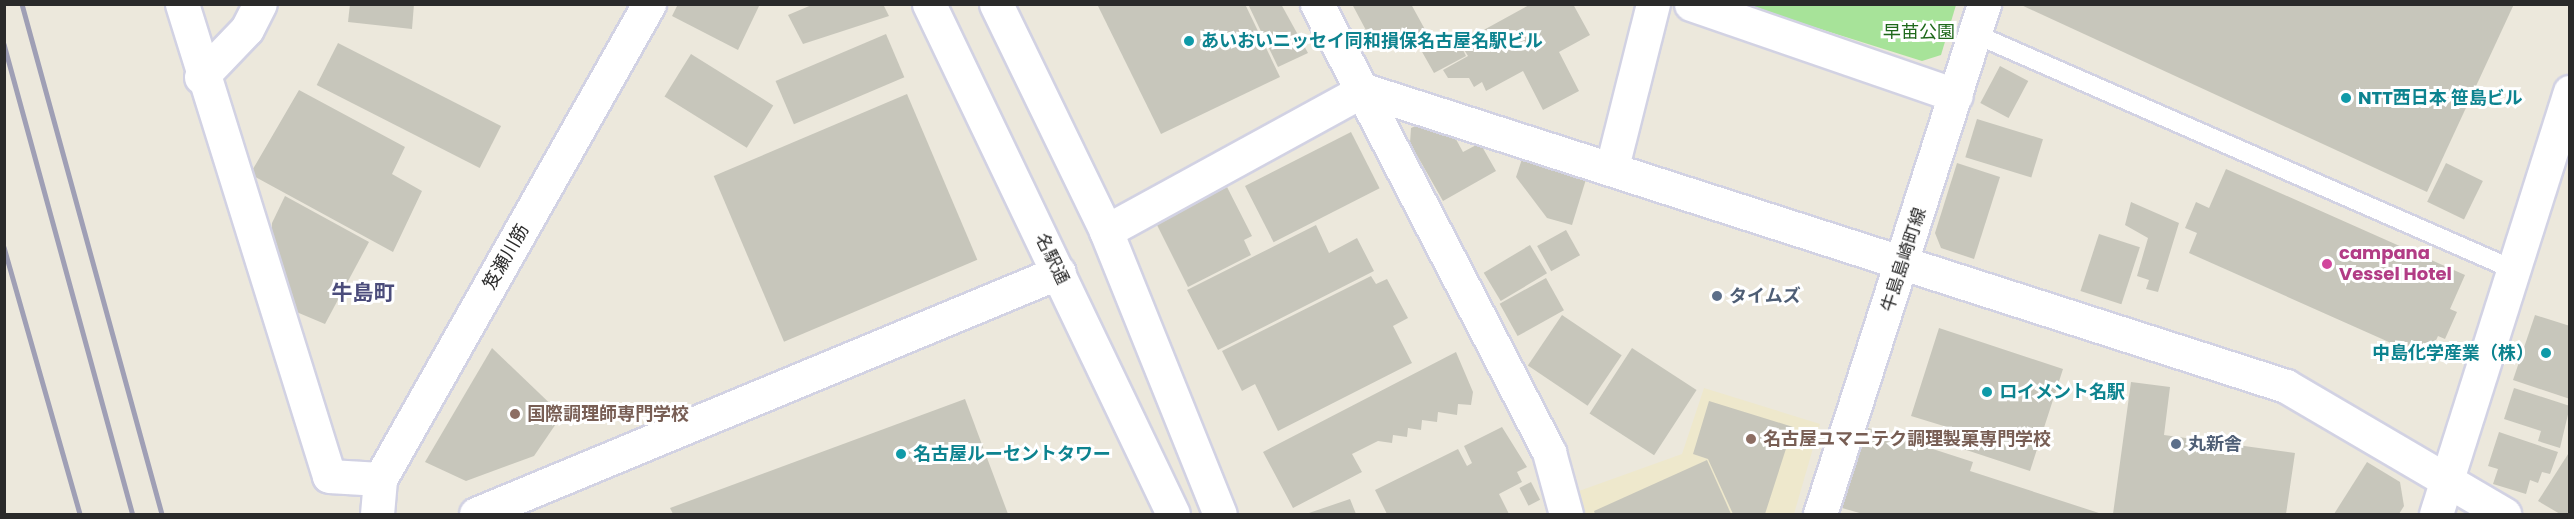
<!DOCTYPE html>
<meta charset="utf-8">
<style>
body{margin:0}
#map{position:relative;width:2574px;height:519px;overflow:hidden;background:#ece8dc;font-family:Poppins,"Noto Sans JP",sans-serif}
div>[style]{position:absolute}
.education>*{inset:0;background:#eee8cc}
.green>*{inset:0;background:#a7e399}
.building>*{inset:0;background:#c7c6bb;transform-origin:0 0}
.roads{filter:drop-shadow(2px 0 #d2d2e3) drop-shadow(-2px 0 #d2d2e3) drop-shadow(0 2px #d2d2e3) drop-shadow(0 -2px #d2d2e3)}
.lane>*{height:18px;margin:-9px;padding:0 9px;transform-origin:9px;border-radius:9px;background:#fff}
.street>*{height:33px;margin:-16.5px;padding:0 16.5px;transform-origin:16.5px;border-radius:16.5px;background:#fff}
.secondary>*{height:33px;margin:-16.5px;padding:0 16.5px;transform-origin:16.5px;border-radius:16.5px;background:#fff}
.rail>*{height:4.5px;margin:-2.25px;padding:0 2.25px;transform-origin:2.25px;border-radius:2.25px;background:#9f9fb5}
.dots>*{width:16px;height:16px;translate:-50% -50%;box-sizing:border-box;border:3px solid #fff;border-radius:50%}
span{translate:-50% -50%;white-space:nowrap;text-align:center;line-height:1.15;-webkit-text-stroke:6px #fff;paint-order:stroke}
.park-label{font-size:18px;color:#1e681a}
.culture-label{font-size:18px;color:#0d838f;font-weight:700}
.left{translate:0 -50%;text-align:left}
.right{translate:-100% -50%;text-align:right}
.hotel-label{font-size:18px;color:#b23c85;font-weight:700}
.street-label{font-size:18px;color:#2a2a2a}
.service-label{font-size:18px;color:#4e5e75;font-weight:700}
.education-label{font-size:18px;color:#785e54;font-weight:700}
.quarter-label{font-size:21px;color:#4b4c7b;font-weight:700}
.frame{position:absolute;inset:0;border:6px solid #2a2a2a;pointer-events:none}
</style>
<div id="map">
<div class="education">
<i style="clip-path:polygon(1704px 388px,1820px 424px,1794px 514px,1584px 514px,1579px 491px,1682px 454px)"></i>
</div>
<div class="green">
<i style="clip-path:polygon(1744px 5px,1956px 4px,1956px 5px,1941px 55px,1922px 61px)"></i>
</div>
<div class="building">
<i style="clip-path:polygon(350px 4px,414px 4px,412px 29px,348px 22px)"></i>
<i style="clip-path:polygon(678px 4px,760px 4px,738px 50px,672px 16px)"></i>
<i style="clip-path:polygon(814px 4px,883px 4px,889px 16px,803px 44px,788px 15px)"></i>
<i style="clip-path:polygon(1097px 4px,1245px 4px,1280px 77px,1161px 134px)"></i>
<i style="clip-path:polygon(1248px 4px,1281px 4px,1308px 53px,1278px 67px)"></i>
<i style="clip-path:polygon(1352px 4px,1411px 4px,1428px 35px,1406px 48px,1400px 36px,1376px 49px)"></i>
<i style="clip-path:polygon(1531px 4px,1573px 4px,1590px 35px,1559px 52px,1579px 91px,1543px 110px,1523px 71px,1486px 91px,1482px 82px,1474px 87px,1469px 78px,1448px 78px,1443px 70px,1468px 56px,1460px 43px)"></i>
<i style="clip-path:polygon(2019px 4px,2514px 4px,2427px 192px)"></i>
<i style="left:886px;top:34px;width:47px;height:120px;rotate:67deg"></i>
<i style="clip-path:polygon(1428px 37px,1435px 50px,1457px 38px,1466px 56px,1434px 73px,1417px 43px)"></i>
<i style="left:338px;top:43px;width:183px;height:47px;rotate:27deg"></i>
<i style="left:691px;top:54px;width:97px;height:50px;rotate:32deg"></i>
<i style="left:2000px;top:66px;width:32px;height:42px;rotate:28deg"></i>
<i style="clip-path:polygon(299px 90px,405px 147px,392px 174px,422px 191px,393px 252px,250px 174px)"></i>
<i style="left:907px;top:94px;width:180px;height:210px;rotate:67deg"></i>
<i style="left:1977px;top:119px;width:69px;height:40px;rotate:17deg"></i>
<i style="clip-path:polygon(1422px 123px,1452px 132px,1463px 152px,1480px 143px,1496px 171px,1443px 201px,1410px 143px,1411px 128px)"></i>
<i style="left:1351px;top:132px;width:63px;height:119px;rotate:63deg"></i>
<i style="clip-path:polygon(1523px 156px,1587px 176px,1572px 225px,1547px 218px,1516px 177px)"></i>
<i style="clip-path:polygon(1957px 163px,2000px 177px,1974px 259px,1941px 248px,1935px 233px)"></i>
<i style="left:2446px;top:163px;width:41px;height:43px;rotate:26deg"></i>
<i style="clip-path:polygon(2226px 169px,2465px 275px,2450px 309px,2457px 312px,2445px 339px,2438px 336px,2427px 359px,2189px 253px,2197px 233px,2185px 228px,2196px 202px,2209px 208px)"></i>
<i style="clip-path:polygon(1227px 187px,1252px 236px,1244px 240px,1251px 255px,1188px 287px,1156px 223px)"></i>
<i style="clip-path:polygon(285px 196px,369px 242px,325px 324px,287px 308px,271px 244px,272px 223px)"></i>
<i style="clip-path:polygon(2131px 202px,2179px 223px,2158px 292px,2146px 289px,2149px 280px,2137px 276px,2148px 238px,2125px 225px)"></i>
<i style="clip-path:polygon(1316px 225px,1329px 253px,1357px 238px,1374px 271px,1218px 350px,1187px 290px)"></i>
<i style="left:1566px;top:230px;width:29px;height:33px;rotate:61deg"></i>
<i style="left:2099px;top:234px;width:43px;height:60px;rotate:18deg"></i>
<i style="left:1530px;top:245px;width:33px;height:54px;rotate:59deg"></i>
<i style="clip-path:polygon(1371px 276px,1376px 284px,1387px 279px,1408px 318px,1393px 326px,1412px 363px,1278px 431px,1255px 384px,1242px 391px,1222px 351px)"></i>
<i style="left:1546px;top:278px;width:37px;height:53px;rotate:61deg"></i>
<i style="left:1562px;top:315px;width:72px;height:61px;rotate:34deg"></i>
<i style="clip-path:polygon(2535px 315px,2570px 326px,2570px 399px,2513px 380px)"></i>
<i style="clip-path:polygon(1939px 328px,2063px 369px,2030px 471px,1942px 442px,1947px 427px,1911px 416px)"></i>
<i style="clip-path:polygon(492px 348px,562px 415px,534px 456px,466px 481px,425px 462px)"></i>
<i style="left:1632px;top:348px;width:77px;height:78px;rotate:33deg"></i>
<i style="clip-path:polygon(1456px 352px,1473px 392px,1471px 405px,1458px 404px,1457px 415px,1438px 412px,1437px 422px,1422px 420px,1421px 430px,1408px 428px,1407px 437px,1393px 435px,1392px 443px,1378px 441px,1352px 454px,1362px 472px,1293px 508px,1263px 452px)"></i>
<i style="clip-path:polygon(2131px 382px,2170px 387px,2164px 435px,2295px 453px,2286px 514px,2113px 514px)"></i>
<i style="clip-path:polygon(2514px 388px,2570px 406px,2560px 448px,2538px 441px,2541px 431px,2504px 419px)"></i>
<i style="clip-path:polygon(965px 399px,1008px 514px,673px 514px,670px 508px)"></i>
<i style="clip-path:polygon(1709px 401px,1793px 427px,1765px 514px,1733px 514px,1708px 459px,1693px 454px)"></i>
<i style="clip-path:polygon(1502px 427px,1527px 467px,1517px 472px,1522px 482px,1499px 494px,1509px 514px,1387px 514px,1375px 490px,1458px 449px,1467px 466px,1472px 463px,1464px 446px)"></i>
<i style="clip-path:polygon(1868px 428px,1973px 462px,1970px 471px,2102px 514px,1863px 514px,1842px 508px)"></i>
<i style="clip-path:polygon(2499px 432px,2558px 452px,2550px 474px,2542px 472px,2538px 483px,2530px 480px,2526px 494px,2493px 484px,2498px 469px,2488px 466px)"></i>
<i style="clip-path:polygon(2570px 451px,2570px 514px,2560px 514px,2538px 501px)"></i>
<i style="clip-path:polygon(1707px 460px,1731px 514px,1595px 514px,1594px 511px)"></i>
<i style="clip-path:polygon(2367px 462px,2400px 482px,2404px 506px,2399px 514px,2334px 514px)"></i>
<i style="left:1531px;top:482px;width:20px;height:13px;rotate:63deg"></i>
<i style="clip-path:polygon(1350px 499px,1356px 514px,1306px 514px)"></i>
</div>
<div class="roads">
<div class="lane">
<i style="left:1975px;top:34px;width:586px;rotate:23.63deg"></i>
</div>
<div class="street">
<i style="left:1317px;top:4px;width:505px;rotate:62.62deg"></i>
<i style="left:1549px;top:452px;width:64px;rotate:74.7deg"></i>
<i style="left:1691px;top:4px;width:280px;rotate:19deg"></i>
<i style="left:201px;top:77px;width:66px;rotate:-46.2deg"></i>
<i style="left:247px;top:29px;width:28px;rotate:-63deg"></i>
<i style="left:1612px;top:167px;width:168px;rotate:-75.9deg"></i>
<i style="left:1106px;top:231px;width:294px;rotate:-28.7deg"></i>
<i style="left:1364px;top:90px;width:968px;rotate:17.8deg"></i>
<i style="left:2286px;top:386px;width:253px;rotate:30.4deg"></i>
<i style="left:1820px;top:514px;width:536px;rotate:-72.17deg"></i>
</div>
<div class="secondary">
<i style="left:182px;top:4px;width:494px;rotate:72.7deg"></i>
<i style="left:329px;top:476px;width:51px;rotate:3.4deg"></i>
<i style="left:929px;top:4px;width:565px;rotate:64.43deg"></i>
<i style="left:996px;top:4px;width:252px;rotate:64.1deg"></i>
<i style="left:1106px;top:231px;width:305px;rotate:68.1deg"></i>
<i style="left:377px;top:514px;width:35px;rotate:-85deg"></i>
<i style="left:380px;top:479px;width:546px;rotate:-60.48deg"></i>
<i style="left:476px;top:514px;width:631px;rotate:-22.54deg"></i>
<i style="left:2436px;top:514px;width:443px;rotate:-72.4deg"></i>
</div>
</div>
<div class="rail">
<i style="left:22px;top:4px;width:529px;rotate:74.65deg"></i>
<i style="left:4px;top:44px;width:487px;rotate:74.7deg"></i>
<i style="left:4px;top:247px;width:278px;rotate:74.1deg"></i>
</div>
<div class="dots">
<i style="left:1189px;top:41px;background:#0f9aa8"></i>
<i style="left:2346px;top:98px;background:#0f9aa8"></i>
<i style="left:2327px;top:264px;background:#d1479c"></i>
<i style="left:1717px;top:296px;background:#5c6f8a"></i>
<i style="left:2546px;top:353px;background:#0f9aa8"></i>
<i style="left:1987px;top:392px;background:#0f9aa8"></i>
<i style="left:515px;top:414px;background:#8d6e63"></i>
<i style="left:1751px;top:439px;background:#8d6e63"></i>
<i style="left:2176px;top:444px;background:#5c6f8a"></i>
<i style="left:901px;top:454px;background:#0f9aa8"></i>
</div>
<div class="park-label">
<span style="left:1919px;top:32px">早苗公園</span>
</div>
<div class="culture-label">
<span class="left" style="left:1201px;top:41px">あいおいニッセイ同和損保名古屋名駅ビル</span>
<span class="left" style="left:2358px;top:98px">NTT西日本 笹島ビル</span>
<span class="right" style="left:2534px;top:353px">中島化学産業（株）</span>
<span class="left" style="left:1999px;top:392px">ロイメント名駅</span>
<span class="left" style="left:913px;top:454px">名古屋ルーセントタワー</span>
</div>
<div class="hotel-label">
<span class="left" style="left:2339px;top:264px">campana<br>Vessel Hotel</span>
</div>
<div class="street-label">
<span style="left:506px;top:257px;rotate:-60deg">笈瀬川筋</span>
<span style="left:1052px;top:259px;rotate:64deg">名駅通</span>
<span style="left:1904px;top:260px;rotate:-72deg">牛島島崎町線</span>
</div>
<div class="service-label">
<span class="left" style="left:1729px;top:296px">タイムズ</span>
<span class="left" style="left:2188px;top:444px">丸新舎</span>
</div>
<div class="education-label">
<span class="left" style="left:527px;top:414px">国際調理師専門学校</span>
<span class="left" style="left:1763px;top:439px">名古屋ユマニテク調理製菓専門学校</span>
</div>
<div class="quarter-label">
<span style="left:363px;top:293px">牛島町</span>
</div>
<div class="frame"></div>
</div>
